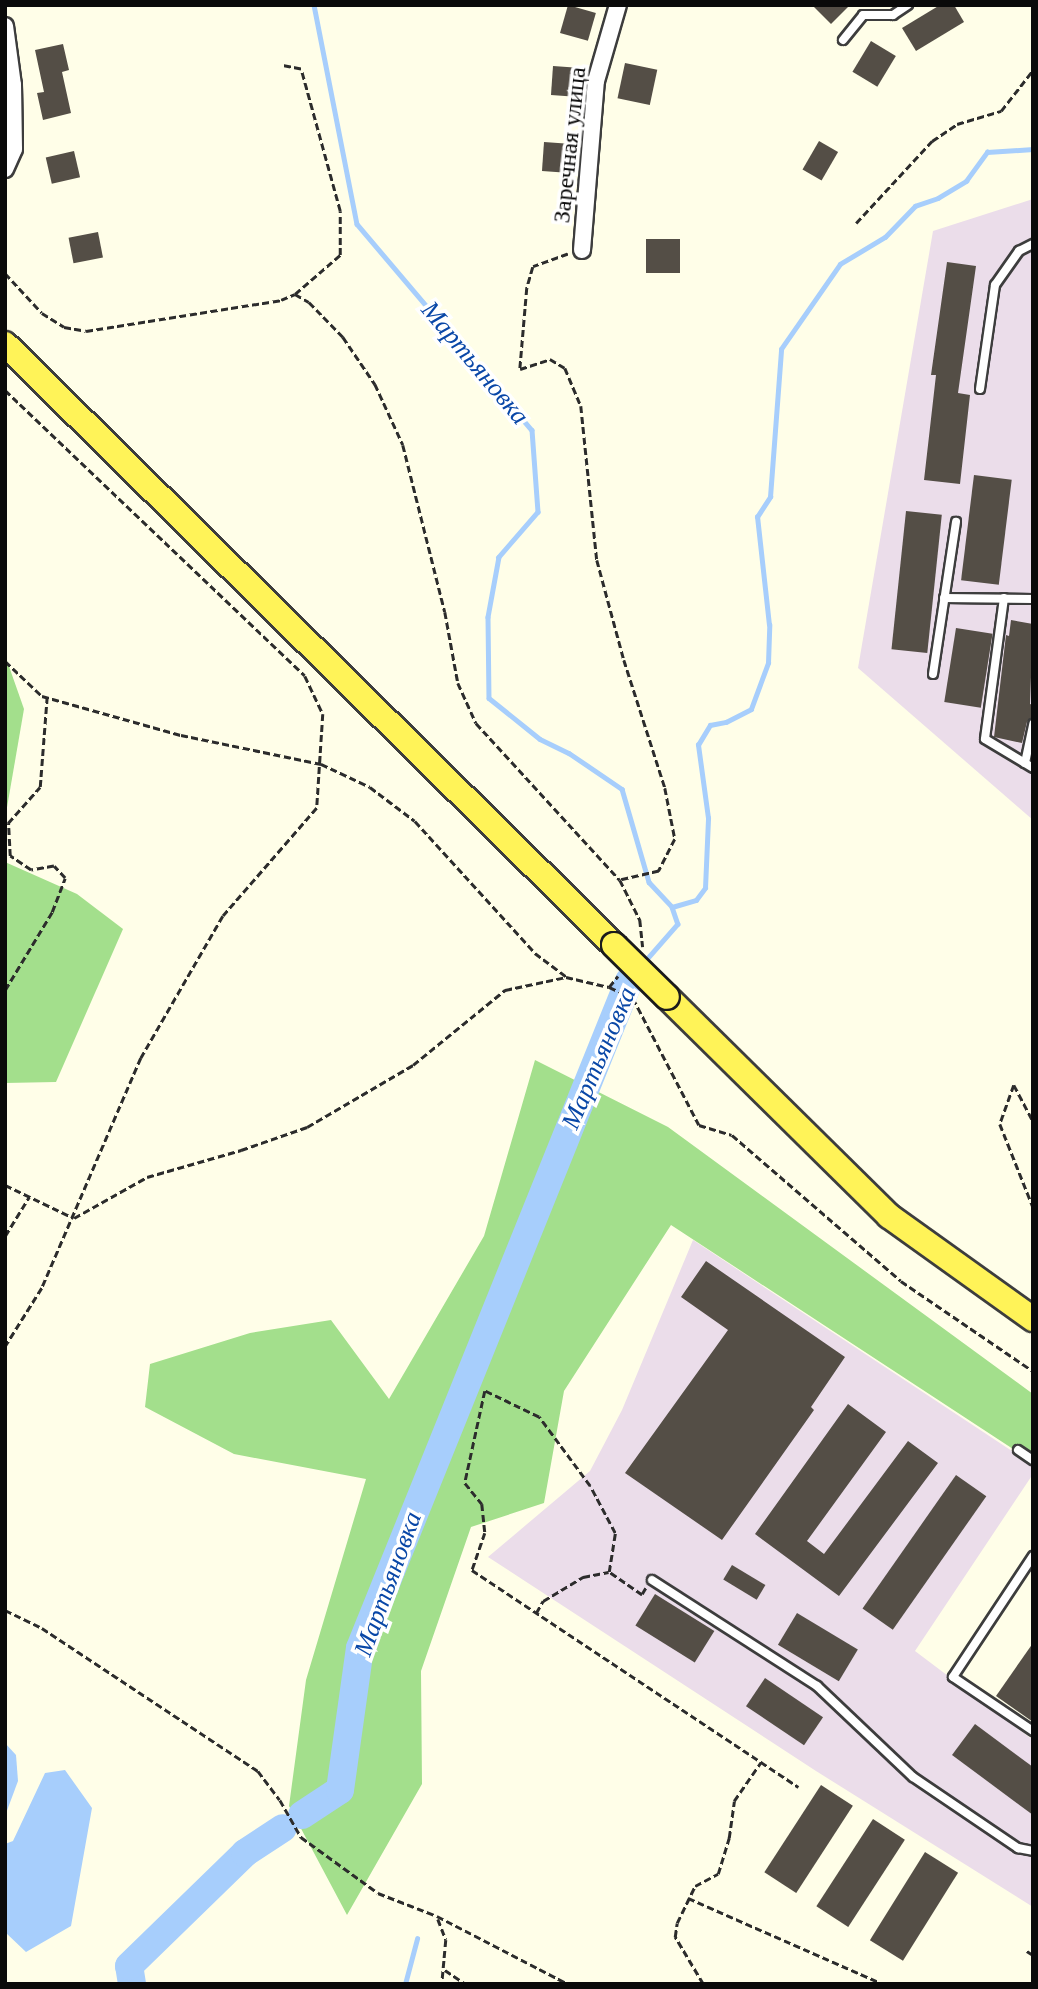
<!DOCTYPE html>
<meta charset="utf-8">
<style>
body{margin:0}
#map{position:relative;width:1038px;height:1989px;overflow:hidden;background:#fffee8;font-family:Georgia,serif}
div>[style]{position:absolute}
.industrial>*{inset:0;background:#ebddea}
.forest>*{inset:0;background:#a3df8c}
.water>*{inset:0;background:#a7cefc}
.stream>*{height:4.5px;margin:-2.25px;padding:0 2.25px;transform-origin:2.25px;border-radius:2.25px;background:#a7cefc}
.river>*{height:28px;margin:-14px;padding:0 14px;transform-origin:14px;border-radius:14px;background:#a7cefc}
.building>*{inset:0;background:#544e46;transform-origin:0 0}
.path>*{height:2.5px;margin-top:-1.25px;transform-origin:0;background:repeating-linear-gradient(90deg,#2c2c2c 0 7px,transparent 0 10.5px)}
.roads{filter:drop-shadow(2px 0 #3d3d3d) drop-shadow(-2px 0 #3d3d3d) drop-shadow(0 2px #3d3d3d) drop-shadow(0 -2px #3d3d3d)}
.service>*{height:8px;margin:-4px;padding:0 4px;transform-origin:4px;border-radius:4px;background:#fff}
.minor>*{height:16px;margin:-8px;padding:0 8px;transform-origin:8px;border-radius:8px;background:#fff}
.primary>*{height:24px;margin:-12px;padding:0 12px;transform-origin:12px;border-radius:12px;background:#fff358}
.bridges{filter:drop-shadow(2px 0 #1b1b1b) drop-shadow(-2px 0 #1b1b1b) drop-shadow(0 2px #1b1b1b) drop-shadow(0 -2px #1b1b1b)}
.primary-bridge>*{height:24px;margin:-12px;padding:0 12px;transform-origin:12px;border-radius:12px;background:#fff358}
span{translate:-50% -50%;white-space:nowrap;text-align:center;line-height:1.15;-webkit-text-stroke:7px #fff;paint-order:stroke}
.street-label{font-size:24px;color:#0a0a0a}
.water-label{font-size:26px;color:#0947a7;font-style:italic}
.frame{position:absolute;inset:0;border:7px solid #0a0a0a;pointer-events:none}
</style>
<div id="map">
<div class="industrial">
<i style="clip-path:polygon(1033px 199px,1033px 820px,858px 668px,933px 231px)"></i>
<i style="clip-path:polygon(693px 1240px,1033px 1465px,1033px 1474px,915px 1651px,1033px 1740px,1033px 1907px,816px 1771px,488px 1557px,590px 1471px,622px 1410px)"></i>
</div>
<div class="forest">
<i style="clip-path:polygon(5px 655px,24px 709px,5px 819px)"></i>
<i style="clip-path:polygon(5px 862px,77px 894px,123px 929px,56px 1082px,5px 1083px)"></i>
<i style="clip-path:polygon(535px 1060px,668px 1127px,1033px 1394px,1033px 1462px,671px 1225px,564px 1391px,544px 1503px,471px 1527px,421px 1671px,422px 1784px,347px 1915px,289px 1806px,306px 1680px,366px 1479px,234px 1454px,145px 1407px,150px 1364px,250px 1333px,331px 1320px,389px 1399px,484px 1236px)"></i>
</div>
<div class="water">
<i style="clip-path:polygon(5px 1743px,16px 1755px,18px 1781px,5px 1816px)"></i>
<i style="clip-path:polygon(65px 1770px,92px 1808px,71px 1926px,26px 1952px,5px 1932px,5px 1844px,13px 1841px,45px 1773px)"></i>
</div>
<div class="stream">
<i style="left:314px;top:5px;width:223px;rotate:78.9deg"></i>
<i style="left:357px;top:224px;width:270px;rotate:49.7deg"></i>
<i style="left:532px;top:430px;width:82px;rotate:85.8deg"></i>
<i style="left:538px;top:512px;width:60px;rotate:130.9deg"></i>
<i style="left:499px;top:557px;width:61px;rotate:100.4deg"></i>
<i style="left:488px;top:617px;width:81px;rotate:89.3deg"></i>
<i style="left:489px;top:698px;width:65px;rotate:38.8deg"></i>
<i style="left:540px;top:739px;width:32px;rotate:26deg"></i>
<i style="left:569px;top:753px;width:64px;rotate:34.2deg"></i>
<i style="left:622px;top:789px;width:97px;rotate:73.8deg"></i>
<i style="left:649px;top:882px;width:34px;rotate:47deg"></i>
<i style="left:672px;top:907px;width:18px;rotate:71deg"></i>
<i style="left:678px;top:924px;width:53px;rotate:131.2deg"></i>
<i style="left:672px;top:907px;width:25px;rotate:-16deg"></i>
<i style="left:696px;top:900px;width:15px;rotate:-53deg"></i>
<i style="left:705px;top:888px;width:70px;rotate:-87.5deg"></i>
<i style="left:708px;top:818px;width:74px;rotate:-97.8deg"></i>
<i style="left:698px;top:745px;width:23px;rotate:-59deg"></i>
<i style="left:710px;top:725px;width:16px;rotate:-11deg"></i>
<i style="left:726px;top:722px;width:28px;rotate:-27deg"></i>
<i style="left:751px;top:709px;width:49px;rotate:-69.7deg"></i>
<i style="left:768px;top:663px;width:38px;rotate:-88deg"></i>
<i style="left:769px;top:625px;width:109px;rotate:-96.3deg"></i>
<i style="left:757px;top:517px;width:24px;rotate:-57deg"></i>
<i style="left:770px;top:497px;width:148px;rotate:-85.7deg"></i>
<i style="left:781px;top:349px;width:103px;rotate:-55.2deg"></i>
<i style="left:840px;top:264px;width:52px;rotate:-31deg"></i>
<i style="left:885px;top:237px;width:43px;rotate:-45.9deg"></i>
<i style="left:915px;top:206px;width:24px;rotate:-19deg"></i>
<i style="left:938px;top:198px;width:33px;rotate:-31deg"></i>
<i style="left:966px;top:181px;width:36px;rotate:-54deg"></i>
<i style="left:987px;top:152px;width:46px;rotate:-3.7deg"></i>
<i style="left:405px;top:1984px;width:47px;rotate:-75.1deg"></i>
</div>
<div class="river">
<i style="left:302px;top:1815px;width:45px;rotate:-33.3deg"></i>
<i style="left:340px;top:1790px;width:143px;rotate:-82deg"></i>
<i style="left:360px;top:1648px;width:719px;rotate:-68.04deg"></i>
<i style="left:132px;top:1984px;width:18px;rotate:-99deg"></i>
<i style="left:129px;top:1966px;width:162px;rotate:-44.2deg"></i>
<i style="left:245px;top:1853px;width:45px;rotate:-33.3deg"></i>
</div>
<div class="building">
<i style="left:568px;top:5px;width:29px;height:29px;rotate:16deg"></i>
<i style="clip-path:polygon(812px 5px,850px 5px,831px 24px)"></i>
<i style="clip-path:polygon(940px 5px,954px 5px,964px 22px,916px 51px,902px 28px)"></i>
<i style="left:871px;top:41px;width:29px;height:36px;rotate:31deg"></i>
<i style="clip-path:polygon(63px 44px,69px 70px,62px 72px,71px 113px,43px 120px,37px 93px,44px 92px,35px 50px)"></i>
<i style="left:625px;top:63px;width:33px;height:36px;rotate:12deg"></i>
<i style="left:553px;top:66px;width:28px;height:29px;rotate:4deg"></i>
<i style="left:819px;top:141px;width:22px;height:33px;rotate:30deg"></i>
<i style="left:544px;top:142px;width:28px;height:29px;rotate:4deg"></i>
<i style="left:74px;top:151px;width:27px;height:29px;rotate:77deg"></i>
<i style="left:98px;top:232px;width:26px;height:30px;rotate:79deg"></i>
<i style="left:646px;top:239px;width:34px;height:34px"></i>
<i style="clip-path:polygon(947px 262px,976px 266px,958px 393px,970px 395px,960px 484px,924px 480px,936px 375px,931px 375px)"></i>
<i style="left:974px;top:475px;width:38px;height:106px;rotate:7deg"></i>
<i style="left:906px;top:511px;width:36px;height:139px;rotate:6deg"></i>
<i style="clip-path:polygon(1011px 620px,1033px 624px,1030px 704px,1033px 705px,1033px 718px,1027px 722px,1022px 743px,994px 737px,1006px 635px,1009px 636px)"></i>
<i style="left:956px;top:628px;width:37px;height:75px;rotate:9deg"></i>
<i style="clip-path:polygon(706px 1261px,845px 1357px,811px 1407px,814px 1410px,722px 1540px,625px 1473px,728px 1330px,681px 1297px)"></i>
<i style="clip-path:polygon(848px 1404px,886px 1432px,807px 1541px,824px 1554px,908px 1441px,938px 1463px,839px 1596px,755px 1534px)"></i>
<i style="left:956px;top:1475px;width:37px;height:163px;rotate:35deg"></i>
<i style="left:732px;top:1565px;width:39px;height:17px;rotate:31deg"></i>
<i style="left:655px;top:1594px;width:70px;height:37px;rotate:32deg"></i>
<i style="left:797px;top:1613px;width:71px;height:37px;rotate:31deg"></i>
<i style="clip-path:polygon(1033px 1643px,1033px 1722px,996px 1696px)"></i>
<i style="left:765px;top:1678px;width:70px;height:34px;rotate:34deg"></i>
<i style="clip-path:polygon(975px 1724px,1033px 1767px,1033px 1815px,952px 1755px)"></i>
<i style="left:821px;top:1785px;width:38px;height:104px;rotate:33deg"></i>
<i style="left:873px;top:1819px;width:38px;height:104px;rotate:33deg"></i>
<i style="left:925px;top:1852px;width:39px;height:104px;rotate:32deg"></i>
</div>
<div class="path">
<i style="left:856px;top:223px;width:112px;rotate:-47.2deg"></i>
<i style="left:932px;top:141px;width:30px;rotate:-34deg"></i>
<i style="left:957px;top:124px;width:46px;rotate:-16.5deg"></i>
<i style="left:1001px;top:111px;width:52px;rotate:-52deg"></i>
<i style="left:568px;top:254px;width:37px;rotate:160deg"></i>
<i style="left:533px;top:267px;width:22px;rotate:106deg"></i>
<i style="left:527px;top:288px;width:81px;rotate:94.9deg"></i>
<i style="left:520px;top:369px;width:32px;rotate:-18deg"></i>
<i style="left:550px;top:359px;width:17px;rotate:31deg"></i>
<i style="left:565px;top:368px;width:41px;rotate:67.2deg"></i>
<i style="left:581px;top:406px;width:155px;rotate:84.1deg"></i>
<i style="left:597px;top:560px;width:104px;rotate:74.9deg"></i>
<i style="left:624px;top:660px;width:134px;rotate:72.2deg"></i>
<i style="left:665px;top:788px;width:52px;rotate:78.9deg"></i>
<i style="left:675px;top:839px;width:36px;rotate:117deg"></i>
<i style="left:659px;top:871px;width:40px;rotate:167deg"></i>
<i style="left:5px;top:273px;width:54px;rotate:47.2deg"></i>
<i style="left:42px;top:313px;width:26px;rotate:32deg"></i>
<i style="left:64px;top:327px;width:22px;rotate:10deg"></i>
<i style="left:86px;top:331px;width:197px;rotate:-9deg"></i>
<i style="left:281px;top:300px;width:15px;rotate:-23deg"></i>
<i style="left:295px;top:294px;width:60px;rotate:-40.9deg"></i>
<i style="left:340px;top:255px;width:44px;rotate:-90deg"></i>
<i style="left:340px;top:211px;width:147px;rotate:-105.4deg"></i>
<i style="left:301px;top:69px;width:20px;rotate:-169deg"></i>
<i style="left:295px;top:294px;width:16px;rotate:30deg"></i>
<i style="left:309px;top:302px;width:49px;rotate:45.8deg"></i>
<i style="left:343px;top:337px;width:57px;rotate:55.8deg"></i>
<i style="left:375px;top:384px;width:67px;rotate:65.3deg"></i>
<i style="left:403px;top:445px;width:172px;rotate:75.9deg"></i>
<i style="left:445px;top:612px;width:72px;rotate:79.6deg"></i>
<i style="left:458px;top:683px;width:44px;rotate:65.8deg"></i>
<i style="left:476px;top:723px;width:213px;rotate:47.5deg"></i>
<i style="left:620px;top:880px;width:45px;rotate:63.4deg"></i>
<i style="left:640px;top:920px;width:27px;rotate:84deg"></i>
<i style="left:5px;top:390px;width:414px;rotate:43.6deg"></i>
<i style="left:305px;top:676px;width:42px;rotate:64.7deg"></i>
<i style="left:323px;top:714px;width:94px;rotate:93.7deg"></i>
<i style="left:317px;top:808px;width:143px;rotate:131deg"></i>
<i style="left:223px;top:916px;width:164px;rotate:120deg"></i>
<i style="left:141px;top:1058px;width:250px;rotate:113.3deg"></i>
<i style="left:42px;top:1288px;width:70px;rotate:122.1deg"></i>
<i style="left:5px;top:661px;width:51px;rotate:43.4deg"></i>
<i style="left:42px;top:696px;width:144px;rotate:15.7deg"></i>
<i style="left:181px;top:735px;width:143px;rotate:11.7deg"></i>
<i style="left:321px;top:764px;width:54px;rotate:25.1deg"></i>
<i style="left:370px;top:787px;width:56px;rotate:37.1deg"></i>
<i style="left:415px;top:821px;width:178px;rotate:47.7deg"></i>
<i style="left:535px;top:953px;width:39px;rotate:37deg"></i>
<i style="left:609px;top:987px;width:14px;rotate:-51deg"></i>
<i style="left:5px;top:990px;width:91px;rotate:-58.9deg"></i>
<i style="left:52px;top:912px;width:36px;rotate:-69deg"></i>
<i style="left:65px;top:878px;width:16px;rotate:-133deg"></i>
<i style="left:54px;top:866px;width:23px;rotate:170deg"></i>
<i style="left:31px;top:870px;width:25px;rotate:-146deg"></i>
<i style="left:10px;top:856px;width:33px;rotate:-93deg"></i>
<i style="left:8px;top:823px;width:48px;rotate:-48.4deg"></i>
<i style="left:40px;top:787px;width:90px;rotate:-85.6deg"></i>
<i style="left:1014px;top:1085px;width:41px;rotate:109.7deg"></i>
<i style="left:1000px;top:1124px;width:89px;rotate:68.3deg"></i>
<i style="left:1014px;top:1085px;width:41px;rotate:62.2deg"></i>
<i style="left:5px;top:1185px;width:76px;rotate:25.6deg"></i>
<i style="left:74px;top:1218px;width:84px;rotate:-29.3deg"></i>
<i style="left:147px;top:1177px;width:98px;rotate:-16deg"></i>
<i style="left:241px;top:1150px;width:70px;rotate:-19.2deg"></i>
<i style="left:307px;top:1127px;width:123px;rotate:-30.3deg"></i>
<i style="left:413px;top:1065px;width:119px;rotate:-39.2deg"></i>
<i style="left:505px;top:990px;width:62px;rotate:-12deg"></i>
<i style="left:566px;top:977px;width:44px;rotate:13.1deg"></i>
<i style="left:609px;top:987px;width:26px;rotate:25deg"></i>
<i style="left:633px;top:998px;width:143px;rotate:62.5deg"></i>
<i style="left:699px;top:1125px;width:34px;rotate:17deg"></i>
<i style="left:732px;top:1135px;width:223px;rotate:40.8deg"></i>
<i style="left:901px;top:1281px;width:160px;rotate:34.3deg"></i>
<i style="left:5px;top:1236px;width:46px;rotate:-58.4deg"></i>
<i style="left:646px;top:1588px;width:8px;rotate:120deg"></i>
<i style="left:642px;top:1595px;width:40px;rotate:-145.1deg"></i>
<i style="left:609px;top:1572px;width:39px;rotate:-81deg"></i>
<i style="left:615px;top:1533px;width:53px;rotate:-118deg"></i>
<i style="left:590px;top:1486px;width:86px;rotate:-126.5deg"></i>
<i style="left:539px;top:1417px;width:60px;rotate:-154.3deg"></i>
<i style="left:485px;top:1391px;width:94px;rotate:102.3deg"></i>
<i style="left:465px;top:1483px;width:27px;rotate:51deg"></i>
<i style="left:482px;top:1504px;width:29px;rotate:84deg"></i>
<i style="left:485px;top:1533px;width:39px;rotate:109deg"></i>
<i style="left:472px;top:1570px;width:392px;rotate:33.6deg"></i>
<i style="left:5px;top:1610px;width:41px;rotate:25.9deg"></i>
<i style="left:42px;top:1628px;width:259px;rotate:33.5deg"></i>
<i style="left:258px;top:1771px;width:36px;rotate:53deg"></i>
<i style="left:280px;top:1800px;width:43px;rotate:60.4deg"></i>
<i style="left:301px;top:1837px;width:95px;rotate:36deg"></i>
<i style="left:378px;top:1893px;width:63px;rotate:21.3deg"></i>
<i style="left:437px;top:1916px;width:148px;rotate:27.4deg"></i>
<i style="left:536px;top:1613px;width:14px;rotate:-60deg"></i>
<i style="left:543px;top:1601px;width:47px;rotate:-31deg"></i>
<i style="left:583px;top:1577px;width:26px;rotate:-11deg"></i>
<i style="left:688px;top:1898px;width:213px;rotate:23.8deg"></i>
<i style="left:438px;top:1919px;width:22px;rotate:69deg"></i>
<i style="left:446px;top:1940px;width:44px;rotate:95.2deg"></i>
<i style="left:1027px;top:1951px;width:7px;rotate:34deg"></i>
<i style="left:445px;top:1970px;width:25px;rotate:34deg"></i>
<i style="left:703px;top:1984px;width:55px;rotate:-120.8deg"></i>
<i style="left:675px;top:1937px;width:14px;rotate:-82deg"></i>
<i style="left:677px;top:1923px;width:41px;rotate:-64.1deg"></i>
<i style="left:695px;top:1886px;width:26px;rotate:-28deg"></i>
<i style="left:718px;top:1874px;width:38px;rotate:-73deg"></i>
<i style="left:729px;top:1838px;width:37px;rotate:-82deg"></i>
<i style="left:734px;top:1801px;width:47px;rotate:-55.3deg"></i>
</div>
<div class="roads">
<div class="service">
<i style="left:843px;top:40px;width:32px;rotate:-51deg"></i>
<i style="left:863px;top:15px;width:30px"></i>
<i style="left:893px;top:15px;width:18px;rotate:-34deg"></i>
<i style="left:980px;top:389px;width:105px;rotate:-81.8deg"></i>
<i style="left:995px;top:285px;width:42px;rotate:-54.8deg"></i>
<i style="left:1019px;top:251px;width:16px;rotate:-27deg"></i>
<i style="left:944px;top:598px;width:89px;rotate:0.6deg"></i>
<i style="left:1004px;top:598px;width:142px;rotate:97.7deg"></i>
<i style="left:985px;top:739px;width:56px;rotate:31.1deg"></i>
<i style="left:933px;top:674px;width:154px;rotate:-81.4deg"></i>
<i style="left:1025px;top:763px;width:40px;rotate:-78deg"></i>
<i style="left:1018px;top:1450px;width:18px;rotate:34deg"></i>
<i style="left:1033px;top:1556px;width:145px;rotate:123.5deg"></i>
<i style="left:953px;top:1677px;width:97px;rotate:34deg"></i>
<i style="left:652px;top:1580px;width:196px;rotate:32.7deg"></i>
<i style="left:817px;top:1686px;width:132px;rotate:43.5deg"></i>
<i style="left:913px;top:1777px;width:127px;rotate:34.1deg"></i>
<i style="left:1018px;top:1848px;width:15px;rotate:11deg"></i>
</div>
<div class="minor">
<i style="left:5px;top:26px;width:60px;rotate:82.3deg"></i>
<i style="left:13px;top:85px;width:64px;rotate:89.1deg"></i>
<i style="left:14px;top:149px;width:22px;rotate:114deg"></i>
<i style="left:582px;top:250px;width:170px;rotate:-85.3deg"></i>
<i style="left:596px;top:81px;width:79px;rotate:-73.9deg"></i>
</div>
<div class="primary">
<i style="left:5px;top:344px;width:856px;rotate:44.62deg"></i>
<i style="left:667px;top:997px;width:312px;rotate:44.6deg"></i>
<i style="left:889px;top:1216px;width:177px;rotate:35.6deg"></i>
</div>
</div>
<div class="bridges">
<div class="primary-bridge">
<i style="left:614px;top:945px;width:74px;rotate:44.5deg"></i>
</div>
</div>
<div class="street-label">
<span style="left:570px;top:145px;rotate:-84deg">Заречная улица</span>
</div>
<div class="water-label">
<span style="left:475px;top:363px;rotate:50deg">Мартьяновка</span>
<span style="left:599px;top:1058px;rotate:-67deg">Мартьяновка</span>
<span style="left:388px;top:1584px;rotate:-70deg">Мартьяновка</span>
</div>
<div class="frame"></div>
</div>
